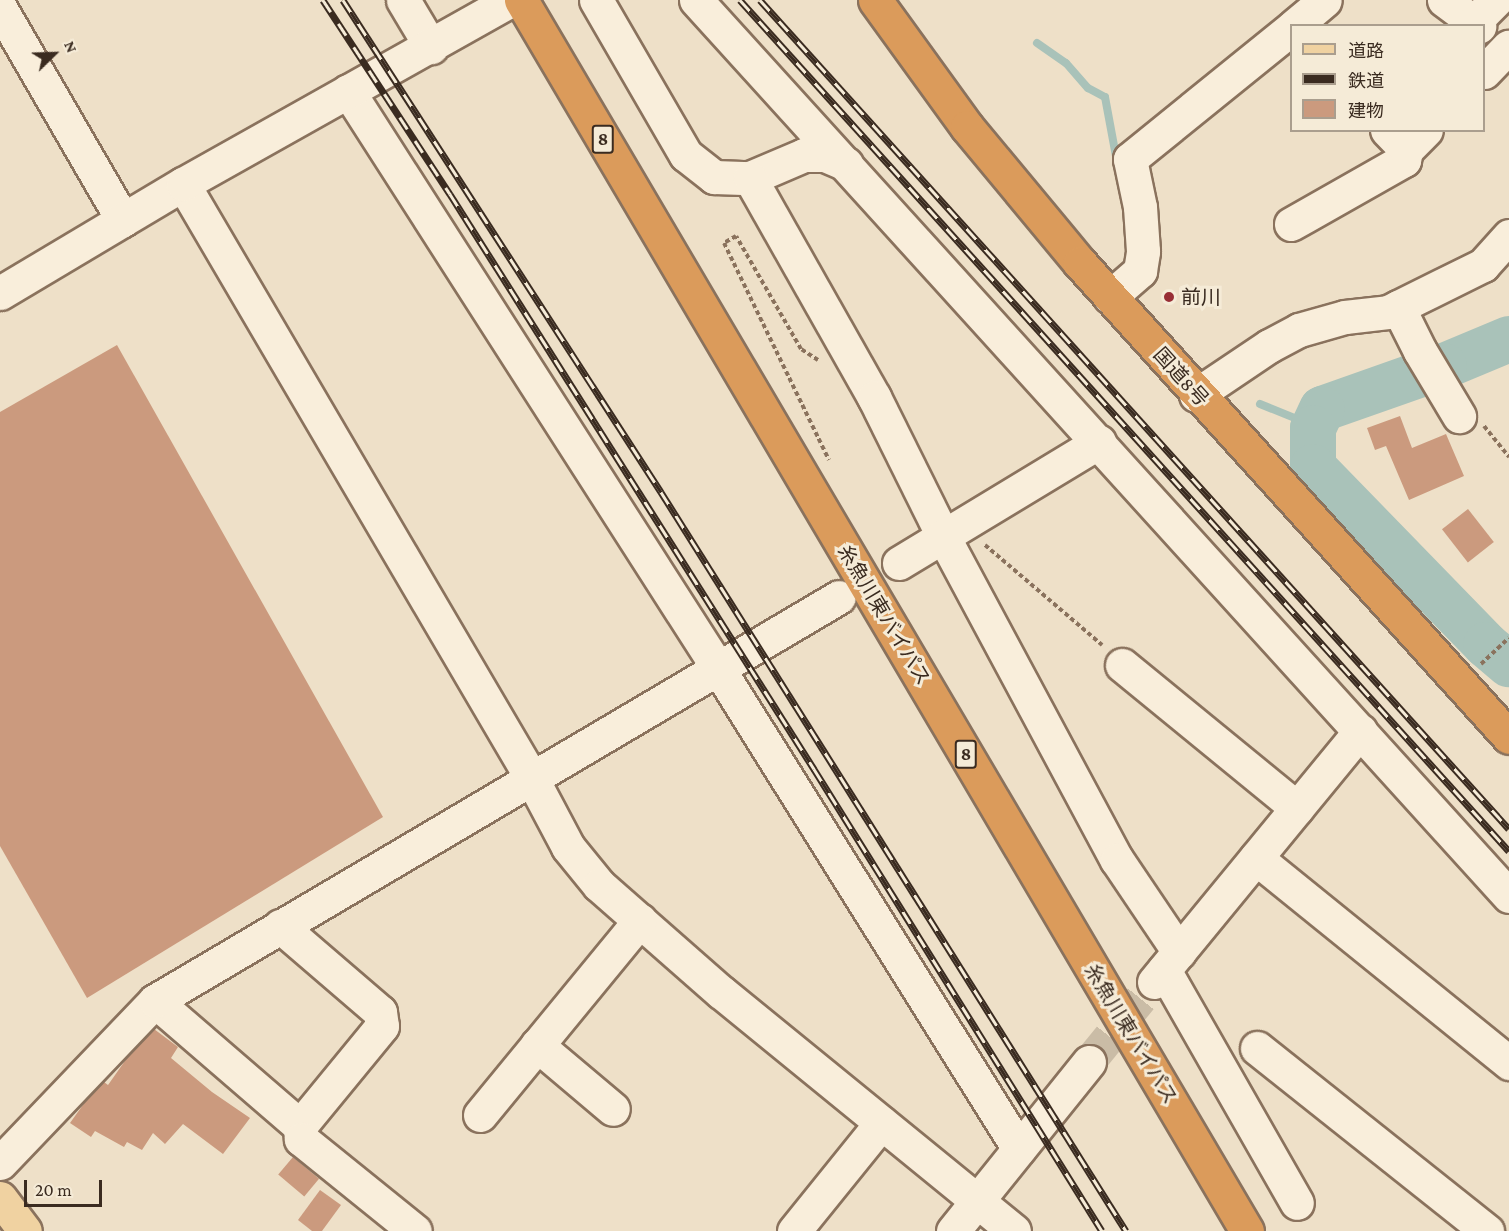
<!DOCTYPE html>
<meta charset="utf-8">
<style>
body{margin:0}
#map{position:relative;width:1509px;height:1231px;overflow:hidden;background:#eee0c8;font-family:"Crimson Pro","Noto Sans JP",serif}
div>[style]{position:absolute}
.stream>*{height:8px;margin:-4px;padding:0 4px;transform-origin:4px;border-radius:4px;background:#a9c2b9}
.river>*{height:46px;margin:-23px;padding:0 23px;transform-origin:23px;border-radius:23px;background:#a9c2b9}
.building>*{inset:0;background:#cb9a7e;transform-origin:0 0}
.minor-tunnel>*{height:33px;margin-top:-16.5px;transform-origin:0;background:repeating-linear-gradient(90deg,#cabca6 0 33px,transparent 0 49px)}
.path>*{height:4px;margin-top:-2px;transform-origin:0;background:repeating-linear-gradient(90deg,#8a725d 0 4.5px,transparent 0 7.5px)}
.roads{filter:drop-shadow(2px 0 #8a725d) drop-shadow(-2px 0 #8a725d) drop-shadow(0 2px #8a725d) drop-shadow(0 -2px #8a725d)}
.minor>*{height:33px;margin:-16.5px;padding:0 16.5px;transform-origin:16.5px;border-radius:16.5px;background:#f9eedb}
.major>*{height:33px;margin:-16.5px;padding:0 16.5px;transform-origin:16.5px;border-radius:16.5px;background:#f0d2a1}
.highway>*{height:33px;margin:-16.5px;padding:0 16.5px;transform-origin:16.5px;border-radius:16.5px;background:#db9b5b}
.rail>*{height:7px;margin-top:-3.5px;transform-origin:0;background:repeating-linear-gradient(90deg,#f5ebd7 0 14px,#3a2b20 0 28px);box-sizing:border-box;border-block:2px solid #3a2b20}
.dots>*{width:16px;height:16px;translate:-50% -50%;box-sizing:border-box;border:3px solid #f5ebd7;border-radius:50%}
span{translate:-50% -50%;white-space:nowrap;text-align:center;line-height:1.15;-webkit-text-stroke:6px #f5ebd7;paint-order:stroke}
.shield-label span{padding:2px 4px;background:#f5ebd7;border:2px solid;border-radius:4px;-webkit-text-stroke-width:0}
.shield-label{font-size:18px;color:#3a2b20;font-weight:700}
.poi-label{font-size:20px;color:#3a2b20}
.left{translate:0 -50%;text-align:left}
.street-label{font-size:20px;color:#3a2b20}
.legend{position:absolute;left:1290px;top:24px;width:195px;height:108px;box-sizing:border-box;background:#f5ebd7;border:2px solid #aa9e8e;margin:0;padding:8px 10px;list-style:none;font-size:18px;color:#3a2b20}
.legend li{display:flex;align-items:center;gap:12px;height:30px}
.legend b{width:30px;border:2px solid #aa9e8e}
.north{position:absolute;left:24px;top:24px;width:60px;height:60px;-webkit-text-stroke:4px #f5ebd7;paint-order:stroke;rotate:67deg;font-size:16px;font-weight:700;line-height:24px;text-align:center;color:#3a2b20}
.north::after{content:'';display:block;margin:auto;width:21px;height:27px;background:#3a2b20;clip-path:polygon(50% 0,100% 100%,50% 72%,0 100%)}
.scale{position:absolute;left:24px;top:1180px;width:78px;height:27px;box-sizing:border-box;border:3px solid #3a2b20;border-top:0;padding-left:8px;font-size:18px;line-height:21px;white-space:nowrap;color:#3a2b20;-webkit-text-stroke:4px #f5ebd7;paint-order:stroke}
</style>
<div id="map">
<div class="stream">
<i style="left:1037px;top:43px;width:35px;rotate:35deg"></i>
<i style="left:1066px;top:63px;width:33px;rotate:49deg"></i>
<i style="left:1088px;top:88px;width:19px;rotate:28deg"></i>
<i style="left:1105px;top:97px;width:66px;rotate:79.5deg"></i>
<i style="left:1260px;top:404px;width:45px;rotate:22deg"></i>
<i style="left:1302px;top:421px;width:14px;rotate:-4deg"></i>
</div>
<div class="river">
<i style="left:1509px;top:339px;width:70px;rotate:157.4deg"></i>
<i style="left:1444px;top:366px;width:129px;rotate:160.6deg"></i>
<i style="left:1322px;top:409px;width:21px;rotate:115deg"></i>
<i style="left:1313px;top:428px;width:39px;rotate:90deg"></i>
<i style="left:1313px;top:467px;width:248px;rotate:45.8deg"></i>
<i style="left:1486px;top:645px;width:30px;rotate:40deg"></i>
</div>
<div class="building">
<i style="clip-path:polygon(117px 345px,383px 817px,87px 998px,0 846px,0 412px)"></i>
<i style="clip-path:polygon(1400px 416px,1412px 448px,1446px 434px,1464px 476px,1409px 500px,1386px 446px,1375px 450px,1367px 428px)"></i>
<i style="left:1468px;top:509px;width:42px;height:33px;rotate:52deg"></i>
<i style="clip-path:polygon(154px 1029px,178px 1047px,171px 1058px,212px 1092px,250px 1118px,223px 1154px,183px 1124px,165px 1144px,153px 1133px,142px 1150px,127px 1142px,124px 1147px,95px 1131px,91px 1137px,70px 1123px,85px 1102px,104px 1082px,108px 1085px,127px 1058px)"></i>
<i style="left:293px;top:1157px;width:34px;height:23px;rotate:40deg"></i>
<i style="clip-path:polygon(320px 1190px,341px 1205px,322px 1231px,312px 1231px,298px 1220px)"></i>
</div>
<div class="minor-tunnel">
<i style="left:1089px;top:1062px;width:103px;rotate:-50.9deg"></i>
</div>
<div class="path">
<i style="left:818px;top:360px;width:20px;rotate:-147deg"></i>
<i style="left:801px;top:349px;width:130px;rotate:-119.9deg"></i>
<i style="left:736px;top:236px;width:14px;rotate:150deg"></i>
<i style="left:724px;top:243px;width:241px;rotate:64.2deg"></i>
<i style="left:1484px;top:426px;width:40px;rotate:51deg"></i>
<i style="left:985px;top:545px;width:154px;rotate:40.5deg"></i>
<i style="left:1481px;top:664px;width:38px;rotate:-43deg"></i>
</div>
<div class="roads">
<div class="minor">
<i style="left:403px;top:0;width:55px;rotate:59.2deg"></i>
<i style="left:596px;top:0;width:179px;rotate:59.9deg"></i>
<i style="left:686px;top:155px;width:36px;rotate:38deg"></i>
<i style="left:714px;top:177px;width:36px;rotate:2deg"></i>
<i style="left:750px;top:178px;width:59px;rotate:-23.1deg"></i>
<i style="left:804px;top:155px;width:21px"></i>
<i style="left:825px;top:155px;width:23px;rotate:23deg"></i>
<i style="left:696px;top:0;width:1210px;rotate:47.78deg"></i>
<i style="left:1444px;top:0;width:44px;rotate:36.6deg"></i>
<i style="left:0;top:8px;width:245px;rotate:59.9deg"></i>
<i style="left:1474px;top:22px;width:31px;rotate:-45deg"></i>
<i style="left:1294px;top:26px;width:40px;rotate:-40deg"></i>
<i style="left:1484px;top:72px;width:35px;rotate:-46deg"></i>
<i style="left:348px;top:91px;width:685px;rotate:57.33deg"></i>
<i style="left:718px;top:668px;width:567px;rotate:57.96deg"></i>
<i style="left:1387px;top:130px;width:28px;rotate:46deg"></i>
<i style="left:750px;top:178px;width:252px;rotate:60.5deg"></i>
<i style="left:874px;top:397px;width:155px;rotate:63.6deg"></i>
<i style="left:943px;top:536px;width:368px;rotate:61.8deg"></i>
<i style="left:1117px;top:860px;width:111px;rotate:56deg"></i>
<i style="left:183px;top:184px;width:688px;rotate:59.59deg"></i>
<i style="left:531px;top:777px;width:79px;rotate:62.1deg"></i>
<i style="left:568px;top:847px;width:49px;rotate:50.8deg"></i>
<i style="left:599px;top:885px;width:162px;rotate:41.3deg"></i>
<i style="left:721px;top:992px;width:378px;rotate:39.2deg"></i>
<i style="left:1291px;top:224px;width:130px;rotate:-29.5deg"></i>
<i style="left:1404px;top:160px;width:10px;rotate:-79deg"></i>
<i style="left:1406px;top:150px;width:28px;rotate:-45deg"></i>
<i style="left:0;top:293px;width:213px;rotate:-30.8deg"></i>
<i style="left:183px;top:184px;width:376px;rotate:-29.3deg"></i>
<i style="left:1110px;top:297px;width:40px;rotate:-41deg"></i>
<i style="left:1140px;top:271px;width:20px;rotate:-81deg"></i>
<i style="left:1143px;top:251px;width:44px;rotate:-93.9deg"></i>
<i style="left:1140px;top:207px;width:49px;rotate:-101.8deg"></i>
<i style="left:1130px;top:159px;width:208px;rotate:-39deg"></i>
<i style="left:1398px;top:307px;width:49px;rotate:63.4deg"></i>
<i style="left:1420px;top:351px;width:76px;rotate:59deg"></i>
<i style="left:1196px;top:395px;width:88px;rotate:-33.9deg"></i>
<i style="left:1269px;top:346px;width:34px;rotate:-28deg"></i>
<i style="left:1299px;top:330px;width:48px;rotate:-15.8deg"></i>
<i style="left:1345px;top:317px;width:43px;rotate:-6.6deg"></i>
<i style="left:1388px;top:312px;width:106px;rotate:-26.3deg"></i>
<i style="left:1483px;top:265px;width:39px;rotate:-48deg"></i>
<i style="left:899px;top:563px;width:234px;rotate:-31.2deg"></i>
<i style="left:1122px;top:665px;width:226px;rotate:39.3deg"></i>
<i style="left:1256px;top:858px;width:326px;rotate:39deg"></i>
<i style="left:280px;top:926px;width:132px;rotate:40.7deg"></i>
<i style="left:380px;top:1012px;width:14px;rotate:82deg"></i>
<i style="left:382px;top:1026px;width:129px;rotate:129.4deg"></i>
<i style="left:1164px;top:970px;width:268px;rotate:60.3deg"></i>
<i style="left:1154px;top:982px;width:325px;rotate:-50.6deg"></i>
<i style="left:155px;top:1001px;width:191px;rotate:40.8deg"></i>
<i style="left:300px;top:1126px;width:13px;rotate:86deg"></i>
<i style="left:301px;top:1139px;width:146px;rotate:38.9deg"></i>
<i style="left:537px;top:1045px;width:99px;rotate:40.1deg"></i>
<i style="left:1257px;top:1048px;width:294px;rotate:38.5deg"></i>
<i style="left:480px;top:1115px;width:252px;rotate:-50.6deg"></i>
<i style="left:0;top:1163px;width:224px;rotate:-46.3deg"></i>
<i style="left:155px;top:1001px;width:794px;rotate:-30.57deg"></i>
<i style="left:794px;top:1231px;width:139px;rotate:-51.1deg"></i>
<i style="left:953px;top:1231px;width:217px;rotate:-51.2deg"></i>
</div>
<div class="major">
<i style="left:0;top:1198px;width:41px;rotate:52.9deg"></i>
</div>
<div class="highway">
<i style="left:521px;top:0;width:1429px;rotate:59.47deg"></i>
<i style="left:875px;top:0;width:157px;rotate:54.1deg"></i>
<i style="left:967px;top:127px;width:177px;rotate:50.3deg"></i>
<i style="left:1080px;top:263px;width:639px;rotate:47.85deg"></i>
</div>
</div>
<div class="rail">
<i style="left:323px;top:0;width:232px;rotate:56.8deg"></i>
<i style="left:450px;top:194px;width:681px;rotate:57.66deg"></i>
<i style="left:814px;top:769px;width:544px;rotate:58.06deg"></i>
<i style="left:343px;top:0;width:586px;rotate:57.12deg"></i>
<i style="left:661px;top:492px;width:873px;rotate:57.82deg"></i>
<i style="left:740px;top:0;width:1147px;rotate:47.9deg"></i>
<i style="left:760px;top:0;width:1117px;rotate:47.9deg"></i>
</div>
<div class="dots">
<i style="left:1169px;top:297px;background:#982e35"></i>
</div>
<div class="shield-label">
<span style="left:603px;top:139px">8</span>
<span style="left:966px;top:754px">8</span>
</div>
<div class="poi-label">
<span class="left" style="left:1181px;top:297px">前川</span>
</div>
<div class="street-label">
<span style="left:1181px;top:377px;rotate:48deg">国道8号</span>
<span style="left:884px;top:615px;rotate:59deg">糸魚川東バイパス</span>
<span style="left:1131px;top:1034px;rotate:59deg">糸魚川東バイパス</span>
</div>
<ul class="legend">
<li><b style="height:8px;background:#f0d2a1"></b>道路</li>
<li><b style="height:8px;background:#3a2b20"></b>鉄道</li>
<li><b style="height:16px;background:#cb9a7e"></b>建物</li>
</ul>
<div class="north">N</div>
<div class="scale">20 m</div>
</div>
